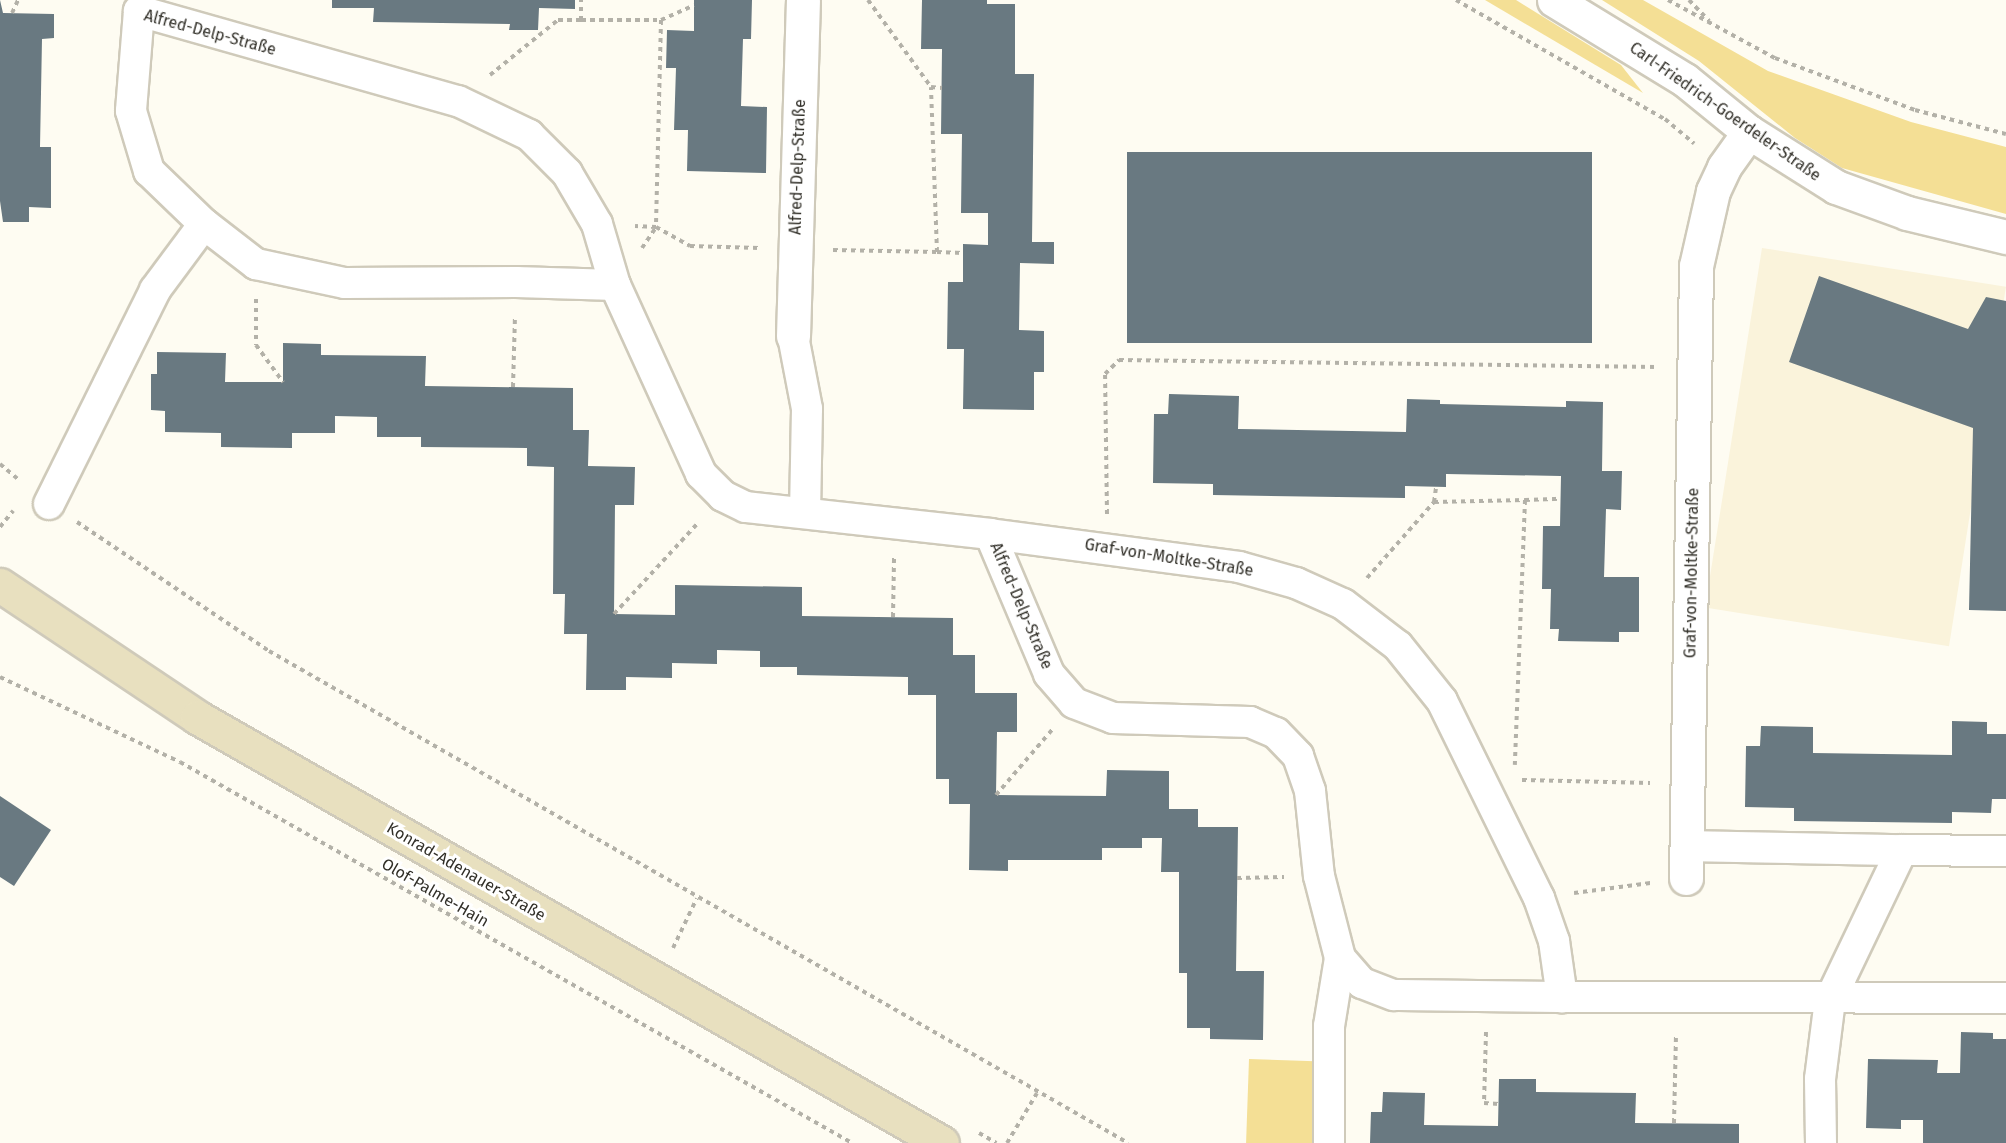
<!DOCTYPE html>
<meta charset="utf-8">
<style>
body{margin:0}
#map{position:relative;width:2006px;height:1143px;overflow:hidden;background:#fefcf2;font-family:"Fira Sans",sans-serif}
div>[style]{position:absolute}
.built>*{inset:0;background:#faf3db;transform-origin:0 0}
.green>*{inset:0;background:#f4df95;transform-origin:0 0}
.building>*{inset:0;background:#697981;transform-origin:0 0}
.path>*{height:4px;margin-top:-2px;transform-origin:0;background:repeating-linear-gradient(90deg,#b3b1a8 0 4.5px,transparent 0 9px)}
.roads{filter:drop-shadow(2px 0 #cfcaba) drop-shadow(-2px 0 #cfcaba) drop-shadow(0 2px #cfcaba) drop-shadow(0 -2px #cfcaba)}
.pedestrian>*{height:30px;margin:-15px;padding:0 15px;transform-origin:15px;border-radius:15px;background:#fff}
.minor>*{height:33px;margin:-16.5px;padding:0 16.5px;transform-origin:16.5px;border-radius:16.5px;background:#fff}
.tertiary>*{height:33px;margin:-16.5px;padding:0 16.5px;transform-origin:16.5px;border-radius:16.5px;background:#fff}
.secondary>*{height:33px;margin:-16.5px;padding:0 16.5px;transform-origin:16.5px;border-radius:16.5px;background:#e8e0bf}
span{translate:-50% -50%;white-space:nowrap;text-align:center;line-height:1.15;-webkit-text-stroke:6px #fff;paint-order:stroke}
.street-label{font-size:16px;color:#312f28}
</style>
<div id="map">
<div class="built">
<i style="left:1762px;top:248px;width:247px;height:364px;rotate:9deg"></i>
</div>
<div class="green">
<i style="clip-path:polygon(1485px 0,1516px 0,1621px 65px,1643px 93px)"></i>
<i style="clip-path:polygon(1602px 0,1643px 0,1768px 71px,1911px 122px,2006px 147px,2006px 214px,1842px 168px,1795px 138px,1699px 61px)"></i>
<i style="left:1249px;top:1059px;width:66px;height:84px;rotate:2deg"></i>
</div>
<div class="building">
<i style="clip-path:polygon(0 0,3px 13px,54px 14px,54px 38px,42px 39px,40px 147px,51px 147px,51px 208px,29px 207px,29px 222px,3px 222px,0 201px)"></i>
<i style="clip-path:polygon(332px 0,575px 0,575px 9px,539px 8px,538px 30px,509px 30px,510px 24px,373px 22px,374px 8px,332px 8px)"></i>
<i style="clip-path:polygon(694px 0,752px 0,751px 39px,743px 39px,741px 106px,767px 107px,766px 173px,687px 171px,688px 130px,674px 130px,676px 68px,666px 68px,667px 30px,694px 31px)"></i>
<i style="clip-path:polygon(922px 0,987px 0,987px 4px,1015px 4px,1015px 74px,1034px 74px,1032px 242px,1054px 242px,1054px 264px,1020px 263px,1019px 330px,1044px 331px,1044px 372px,1034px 372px,1034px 410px,963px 409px,964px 349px,947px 349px,948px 282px,963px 282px,963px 244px,988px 245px,988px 213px,961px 213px,962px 134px,941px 134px,942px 49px,921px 49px)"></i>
<i style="left:1127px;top:152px;width:465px;height:191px"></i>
<i style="clip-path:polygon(1819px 276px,1968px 329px,1986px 297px,2006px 301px,2006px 611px,1969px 610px,1973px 428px,1789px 362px)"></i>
<i style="clip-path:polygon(283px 343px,321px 344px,321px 355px,426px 356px,425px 386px,573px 388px,573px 430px,589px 430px,588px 466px,635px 467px,634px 505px,615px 505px,614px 614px,675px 615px,675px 585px,802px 587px,802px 616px,953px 618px,953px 655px,975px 655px,975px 693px,1017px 693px,1017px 732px,997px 732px,996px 795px,1106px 796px,1107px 770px,1169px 771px,1169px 809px,1198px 809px,1198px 827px,1238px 827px,1236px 971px,1264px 971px,1263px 1040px,1210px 1039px,1210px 1028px,1187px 1028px,1187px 973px,1179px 973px,1179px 872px,1161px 872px,1162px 838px,1142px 838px,1142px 848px,1102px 848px,1102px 860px,1008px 860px,1008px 871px,969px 870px,970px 804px,949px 804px,949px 779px,936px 779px,936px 695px,908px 695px,908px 677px,797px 675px,797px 667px,760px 667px,760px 651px,717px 650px,717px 664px,672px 663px,672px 678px,626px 677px,626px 690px,586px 690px,587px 634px,564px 634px,565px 594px,553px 594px,554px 467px,527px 466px,527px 448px,421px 447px,421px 437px,377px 437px,377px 417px,335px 416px,335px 433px,292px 433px,292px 448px,221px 447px,221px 433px,165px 432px,165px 411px,151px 410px,151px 374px,157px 374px,157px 352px,226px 353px,225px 382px,283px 382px)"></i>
<i style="clip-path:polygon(1169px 394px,1239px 396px,1238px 429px,1406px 432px,1407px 399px,1440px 400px,1440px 404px,1566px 407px,1566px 401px,1603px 402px,1602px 471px,1622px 471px,1621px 510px,1606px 509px,1604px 577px,1639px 577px,1639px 632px,1619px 632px,1619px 642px,1558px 641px,1559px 629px,1550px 629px,1551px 589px,1542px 589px,1543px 526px,1560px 526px,1561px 476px,1446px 474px,1446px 487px,1405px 486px,1405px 498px,1213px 495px,1213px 484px,1153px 483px,1154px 414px,1168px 414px)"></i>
<i style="clip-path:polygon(1952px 721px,1987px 722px,1987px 734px,2006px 734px,2006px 799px,1992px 799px,1991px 813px,1952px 812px,1952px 823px,1794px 821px,1794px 808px,1745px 807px,1746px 746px,1760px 746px,1761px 726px,1813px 727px,1813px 753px,1952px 755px)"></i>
<i style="clip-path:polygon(0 796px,51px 830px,14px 886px,0 877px)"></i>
<i style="clip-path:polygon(1961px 1032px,1993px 1033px,1993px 1039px,2006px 1039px,2006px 1143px,1923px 1143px,1923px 1120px,1901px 1120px,1901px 1129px,1866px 1128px,1868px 1059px,1938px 1060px,1937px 1073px,1960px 1073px)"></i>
<i style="clip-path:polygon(1499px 1079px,1536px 1079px,1536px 1092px,1636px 1093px,1635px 1123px,1739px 1124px,1739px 1143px,1370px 1143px,1371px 1112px,1382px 1112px,1383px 1092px,1425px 1093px,1424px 1125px,1498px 1126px)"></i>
</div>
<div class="path">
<i style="left:868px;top:0;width:107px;rotate:54.1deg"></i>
<i style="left:931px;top:87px;width:11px;rotate:5deg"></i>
<i style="left:1456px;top:0;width:241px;rotate:29.7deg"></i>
<i style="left:1665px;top:119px;width:38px;rotate:40deg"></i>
<i style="left:1668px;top:0;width:122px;rotate:28.5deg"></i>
<i style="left:1775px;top:58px;width:149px;rotate:20.4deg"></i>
<i style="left:1915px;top:110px;width:94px;rotate:14.8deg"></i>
<i style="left:1689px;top:0;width:29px;rotate:46deg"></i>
<i style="left:12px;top:13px;width:14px;rotate:-65deg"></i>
<i style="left:581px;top:20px;width:80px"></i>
<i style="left:661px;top:20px;width:207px;rotate:91.4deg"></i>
<i style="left:656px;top:227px;width:21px;rotate:-177deg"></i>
<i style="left:661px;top:20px;width:36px;rotate:-24deg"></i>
<i style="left:490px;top:75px;width:87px;rotate:-39deg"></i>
<i style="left:558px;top:20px;width:23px"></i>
<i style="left:581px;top:20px;width:20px;rotate:-90deg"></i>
<i style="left:642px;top:248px;width:25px;rotate:-56deg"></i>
<i style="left:656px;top:227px;width:39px;rotate:29deg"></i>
<i style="left:690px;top:246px;width:69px;rotate:1.7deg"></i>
<i style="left:833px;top:250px;width:104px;rotate:1.1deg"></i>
<i style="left:937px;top:252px;width:165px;rotate:-92.1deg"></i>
<i style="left:937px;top:252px;width:26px;rotate:2deg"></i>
<i style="left:256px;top:299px;width:46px;rotate:90deg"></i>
<i style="left:256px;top:345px;width:46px;rotate:53.9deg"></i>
<i style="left:513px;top:387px;width:71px;rotate:-88.4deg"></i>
<i style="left:0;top:464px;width:26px;rotate:40deg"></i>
<i style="left:1525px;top:500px;width:36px;rotate:-2deg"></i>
<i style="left:1434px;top:502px;width:91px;rotate:-1.3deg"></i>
<i style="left:1525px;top:500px;width:265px;rotate:92.2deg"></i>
<i style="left:1107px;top:514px;width:140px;rotate:-90.8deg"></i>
<i style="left:1105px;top:374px;width:20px;rotate:-45deg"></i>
<i style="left:1119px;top:360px;width:538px;rotate:0.75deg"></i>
<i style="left:77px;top:522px;width:231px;rotate:33.9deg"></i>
<i style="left:269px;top:651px;width:990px;rotate:29.8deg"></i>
<i style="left:0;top:527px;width:21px;rotate:-51deg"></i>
<i style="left:1367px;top:578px;width:101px;rotate:-48.6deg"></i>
<i style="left:1434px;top:502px;width:15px;rotate:-82deg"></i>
<i style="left:614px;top:614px;width:125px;rotate:-47.3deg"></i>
<i style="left:893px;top:617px;width:59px;rotate:-89deg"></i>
<i style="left:0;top:677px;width:199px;rotate:25.3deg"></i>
<i style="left:180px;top:762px;width:772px;rotate:29.55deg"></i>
<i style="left:1522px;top:780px;width:128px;rotate:1.3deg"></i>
<i style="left:996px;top:795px;width:86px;rotate:-49.3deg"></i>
<i style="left:1237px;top:878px;width:47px;rotate:-1.2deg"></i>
<i style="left:1574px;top:893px;width:77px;rotate:-7.5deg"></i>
<i style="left:673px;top:948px;width:55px;rotate:-64.4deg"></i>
<i style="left:1486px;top:1032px;width:71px;rotate:91.6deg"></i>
<i style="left:1484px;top:1103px;width:15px;rotate:4deg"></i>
<i style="left:1674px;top:1123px;width:89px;rotate:-88.7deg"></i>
<i style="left:979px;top:1133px;width:20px;rotate:30deg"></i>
<i style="left:1007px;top:1143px;width:58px;rotate:-59deg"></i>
</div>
<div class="roads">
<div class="pedestrian">
<i style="left:139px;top:11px;width:100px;rotate:94.6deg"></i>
<i style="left:131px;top:111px;width:63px;rotate:73.3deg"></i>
<i style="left:149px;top:171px;width:76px;rotate:43.9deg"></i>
<i style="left:204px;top:224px;width:66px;rotate:37.6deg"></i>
<i style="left:256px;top:264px;width:91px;rotate:12.1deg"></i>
<i style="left:345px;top:283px;width:171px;rotate:-0.3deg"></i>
<i style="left:516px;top:282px;width:99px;rotate:1.7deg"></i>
<i style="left:615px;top:285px;width:208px;rotate:65.5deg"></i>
<i style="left:701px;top:474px;width:31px;rotate:45deg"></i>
<i style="left:723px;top:496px;width:25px;rotate:26deg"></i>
<i style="left:746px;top:507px;width:245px;rotate:6.3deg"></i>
<i style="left:990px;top:534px;width:152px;rotate:67.1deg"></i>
<i style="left:1049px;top:674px;width:38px;rotate:49deg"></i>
<i style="left:1074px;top:703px;width:42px;rotate:21deg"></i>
<i style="left:1113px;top:718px;width:137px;rotate:1.7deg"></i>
<i style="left:1250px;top:722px;width:28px;rotate:23deg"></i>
<i style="left:1276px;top:733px;width:32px;rotate:46deg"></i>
<i style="left:1298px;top:756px;width:37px;rotate:71deg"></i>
<i style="left:1310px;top:791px;width:85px;rotate:84deg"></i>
<i style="left:1319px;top:876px;width:85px;rotate:75.6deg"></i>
<i style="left:1340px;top:958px;width:33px;rotate:49deg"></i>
<i style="left:1362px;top:983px;width:34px;rotate:21deg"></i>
<i style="left:1394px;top:995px;width:168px;rotate:0.7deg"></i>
<i style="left:139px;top:11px;width:331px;rotate:15.8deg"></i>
<i style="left:458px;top:101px;width:79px;rotate:25.6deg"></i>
<i style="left:529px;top:135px;width:54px;rotate:45deg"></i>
<i style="left:567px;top:173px;width:59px;rotate:59.5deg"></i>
<i style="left:597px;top:224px;width:64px;rotate:73.6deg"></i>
<i style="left:793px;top:336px;width:74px;rotate:79.1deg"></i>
<i style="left:807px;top:409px;width:103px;rotate:91.1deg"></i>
<i style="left:49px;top:504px;width:239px;rotate:-63.6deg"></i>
<i style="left:155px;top:290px;width:82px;rotate:-53.4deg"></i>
<i style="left:990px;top:534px;width:251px;rotate:7.5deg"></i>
<i style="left:1239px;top:567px;width:59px;rotate:15.7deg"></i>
<i style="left:1296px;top:583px;width:51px;rotate:24.1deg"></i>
<i style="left:1343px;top:604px;width:69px;rotate:37.4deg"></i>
<i style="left:1398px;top:646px;width:70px;rotate:51.3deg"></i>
<i style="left:1442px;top:701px;width:220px;rotate:63.8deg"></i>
<i style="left:1539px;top:898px;width:46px;rotate:70.8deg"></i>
<i style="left:1554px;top:941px;width:57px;rotate:81.9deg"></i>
<i style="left:1562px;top:997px;width:444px;rotate:0.1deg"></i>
<i style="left:1687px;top:846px;width:215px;rotate:1.1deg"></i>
<i style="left:1329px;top:1143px;width:117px;rotate:-90deg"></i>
<i style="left:1329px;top:1026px;width:69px;rotate:-80.8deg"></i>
<i style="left:1821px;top:1143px;width:64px;rotate:-90.9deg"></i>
<i style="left:1820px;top:1079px;width:80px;rotate:-82.8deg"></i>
<i style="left:1830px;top:1000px;width:166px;rotate:-64.4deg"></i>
<i style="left:1902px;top:850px;width:104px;rotate:0.6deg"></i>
</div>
<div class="minor">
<i style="left:793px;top:336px;width:336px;rotate:-88.3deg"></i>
<i style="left:1686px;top:878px;width:612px;rotate:-89.06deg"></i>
<i style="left:1696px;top:266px;width:77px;rotate:-77.2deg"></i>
<i style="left:1713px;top:191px;width:26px;rotate:-65deg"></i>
<i style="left:1724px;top:167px;width:43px;rotate:-54.5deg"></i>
</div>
<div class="tertiary">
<i style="left:1554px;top:0;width:153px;rotate:31.4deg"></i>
<i style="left:1685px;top:80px;width:82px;rotate:39.1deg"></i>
<i style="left:1749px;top:132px;width:103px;rotate:32.3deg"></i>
<i style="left:1836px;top:187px;width:76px;rotate:20.1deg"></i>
<i style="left:1907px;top:213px;width:102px;rotate:13.6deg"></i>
</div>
<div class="secondary">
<i style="left:0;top:585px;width:237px;rotate:33.8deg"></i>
<i style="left:197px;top:717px;width:858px;rotate:29.76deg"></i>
</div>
</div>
<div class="street-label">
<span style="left:210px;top:33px;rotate:15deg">Alfred-Delp-Straße</span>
<span style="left:1725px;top:112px;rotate:35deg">Carl-Friedrich-Goerdeler-Straße</span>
<span style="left:798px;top:167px;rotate:-88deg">Alfred-Delp-Straße</span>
<span style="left:1169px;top:558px;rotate:9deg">Graf-von-Moltke-Straße</span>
<span style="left:1692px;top:573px;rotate:-89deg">Graf-von-Moltke-Straße</span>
<span style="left:1021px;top:606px;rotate:67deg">Alfred-Delp-Straße</span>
<span style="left:466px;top:872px;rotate:30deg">Konrad-Adenauer-Straße</span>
<span style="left:435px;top:893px;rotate:30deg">Olof-Palme-Hain</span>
</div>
</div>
